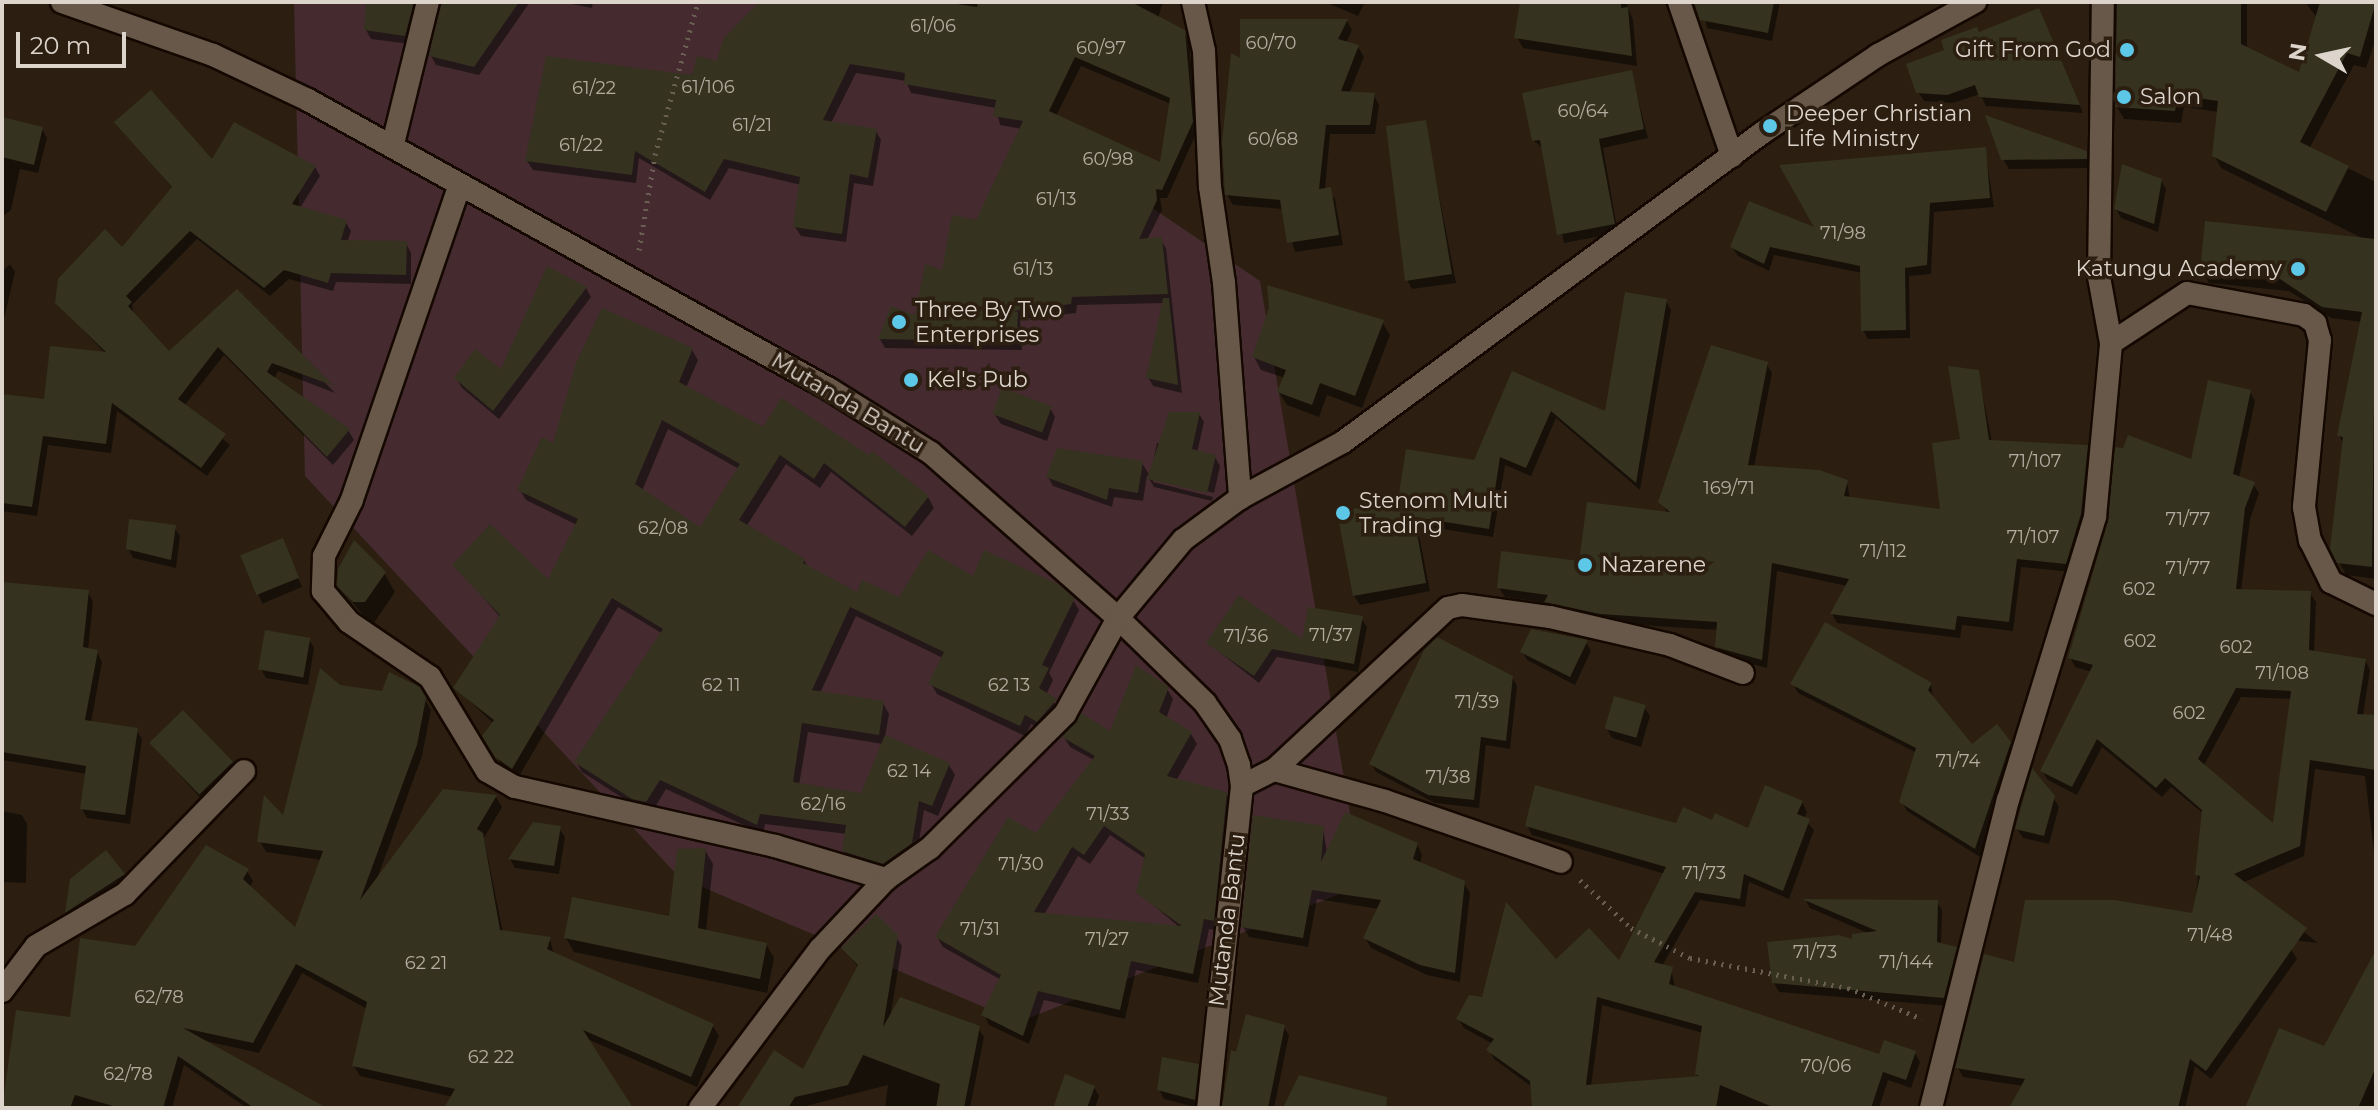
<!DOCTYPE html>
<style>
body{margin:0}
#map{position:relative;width:2378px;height:1110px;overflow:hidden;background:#2c1f11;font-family:Montserrat,sans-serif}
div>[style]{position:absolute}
.green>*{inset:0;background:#452b30}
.shadow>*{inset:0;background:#0007;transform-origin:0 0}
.building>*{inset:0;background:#35321f;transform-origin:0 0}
.path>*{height:5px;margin-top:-2.5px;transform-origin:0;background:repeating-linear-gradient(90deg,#6a5e53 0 2px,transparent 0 8px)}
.roads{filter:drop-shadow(2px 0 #140800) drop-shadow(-2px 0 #140800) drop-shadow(0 2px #140800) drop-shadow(0 -2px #140800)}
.minor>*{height:22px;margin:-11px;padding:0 11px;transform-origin:11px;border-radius:11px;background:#675849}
.dots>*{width:22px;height:22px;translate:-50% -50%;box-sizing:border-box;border:4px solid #2c1f11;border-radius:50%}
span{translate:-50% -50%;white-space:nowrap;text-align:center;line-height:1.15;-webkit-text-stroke:7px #2c1f11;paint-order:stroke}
.number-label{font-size:18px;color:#b3aca1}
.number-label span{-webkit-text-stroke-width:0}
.poi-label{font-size:22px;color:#ddd4cc}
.right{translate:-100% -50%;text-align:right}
.left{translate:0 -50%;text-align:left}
.street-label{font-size:22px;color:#ddd4cc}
.frame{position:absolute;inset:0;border:4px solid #ddd4cc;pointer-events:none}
.north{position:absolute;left:2282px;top:16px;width:80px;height:80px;-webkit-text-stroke:6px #2c1f11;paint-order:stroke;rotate:279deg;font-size:22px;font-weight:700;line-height:32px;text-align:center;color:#ddd4cc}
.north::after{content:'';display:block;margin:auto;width:28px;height:36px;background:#ddd4cc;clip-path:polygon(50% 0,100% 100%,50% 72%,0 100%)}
.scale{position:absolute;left:16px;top:32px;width:110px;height:36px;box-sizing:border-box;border:4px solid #ddd4cc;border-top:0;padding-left:10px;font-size:24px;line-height:28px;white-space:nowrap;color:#ddd4cc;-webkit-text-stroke:6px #2c1f11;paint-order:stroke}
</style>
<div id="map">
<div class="green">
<i style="clip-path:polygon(294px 2px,849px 2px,1260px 281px,1362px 885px,1019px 1022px,679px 877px,305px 476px)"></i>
</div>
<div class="shadow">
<i style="clip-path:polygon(368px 2px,422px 2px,410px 44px,371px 39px,366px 30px)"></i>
<i style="clip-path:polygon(442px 2px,530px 2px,479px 75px,436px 65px,431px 56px)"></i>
<i style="clip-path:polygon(561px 2px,593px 2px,592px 8px)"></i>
<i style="clip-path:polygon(evenodd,766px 2px,1163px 2px,1158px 18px,1183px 31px,1189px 41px,1197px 132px,1167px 198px,1160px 198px,1162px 210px,1147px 240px,1160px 239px,1166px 248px,1182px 393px,1153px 386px,1148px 377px,1164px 303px,1077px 305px,1076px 313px,1020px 319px,1022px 350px,885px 348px,880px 339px,892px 309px,916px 318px,977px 222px,1022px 129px,1000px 125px,996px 108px,911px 93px,906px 81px,856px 73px,831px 123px,876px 131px,881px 140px,873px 186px,854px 183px,846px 242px,801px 236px,795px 227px,801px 185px,729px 168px,710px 200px,639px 158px,636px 183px,533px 170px,527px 161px,683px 83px,706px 60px,718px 63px,766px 2px,1081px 66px,1171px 104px,1161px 165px,1056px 116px,1081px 66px)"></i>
<i style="clip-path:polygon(1325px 2px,1365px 2px,1358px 16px)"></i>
<i style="clip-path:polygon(1522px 2px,1626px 2px,1633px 20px,1637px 66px,1523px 48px,1517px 37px)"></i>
<i style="clip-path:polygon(1701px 2px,1780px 2px,1772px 41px,1707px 28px)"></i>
<i style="clip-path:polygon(2116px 2px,2247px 2px,2247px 49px,2300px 75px,2317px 18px,2305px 2px,2376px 2px,2376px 38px,2366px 68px,2354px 65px,2309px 149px,2376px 182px,2376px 579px,2346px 575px,2339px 562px,2344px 444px,2339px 436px,2362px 322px,2331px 318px,2289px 291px,2209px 283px,2202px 271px,2366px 240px,2221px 168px,2214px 155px,2219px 112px,2184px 107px,2181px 123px,2124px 119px,2117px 107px)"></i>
<i style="clip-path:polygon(2043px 19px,2083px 113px,1986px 106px,1980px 94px,1953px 103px,1924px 101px,1918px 92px,1947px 51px,1979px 35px)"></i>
<i style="clip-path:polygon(1347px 21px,1352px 30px,1346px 43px,1358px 47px,1364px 57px,1349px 94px,1374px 95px,1379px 105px,1375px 134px,1330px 134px,1325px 190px,1335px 199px,1343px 245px,1295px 252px,1283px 209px,1233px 205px,1227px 195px,1242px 61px)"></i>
<i style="clip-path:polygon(1631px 72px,1648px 138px,1603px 148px,1618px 233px,1564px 243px,1544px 149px,1534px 141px,1525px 95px)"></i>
<i style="clip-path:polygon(2px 119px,42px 129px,47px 138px,38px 173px,20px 169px,11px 210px,2px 217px)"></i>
<i style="clip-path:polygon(117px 122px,212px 162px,315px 167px,320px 176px,300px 208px,345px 221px,351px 231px,347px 243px,406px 243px,411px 253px,411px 284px,336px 282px,333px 291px,289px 279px,270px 296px,197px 239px,132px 305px,134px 315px,169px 354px,237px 292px,335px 393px,278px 371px,274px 379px,348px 430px,354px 440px,333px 465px,224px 355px,184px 406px,230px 445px,207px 476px,117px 411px,111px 453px,48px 445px,37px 516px,2px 511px,2px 396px,46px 401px,106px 354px,57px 303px,122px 250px,173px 189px)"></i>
<i style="clip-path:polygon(1425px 123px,1456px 283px,1412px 289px,1407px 280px)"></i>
<i style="clip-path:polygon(1985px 149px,1994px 207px,1934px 212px,1931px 274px,1909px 276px,1910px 338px,1868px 339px,1863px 330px,1862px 273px,1774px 255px,1769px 271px,1738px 256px,1732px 247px,1819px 231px)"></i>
<i style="clip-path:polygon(2085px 153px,2091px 168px,2009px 169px,2003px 159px)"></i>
<i style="clip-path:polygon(2161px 180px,2166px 189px,2158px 232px,2121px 218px,2116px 209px)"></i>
<i style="clip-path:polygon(10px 264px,15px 272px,2px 327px,2px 272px)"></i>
<i style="clip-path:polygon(586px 288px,591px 297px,499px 419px,462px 388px,456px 378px,502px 373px)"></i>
<i style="clip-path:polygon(1666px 301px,1671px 310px,1640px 490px,1556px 418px,1531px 476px,1505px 465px,1493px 537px,1417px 525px,1430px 591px,1360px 605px,1354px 596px,1400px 502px,1475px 462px,1514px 374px,1607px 414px)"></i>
<i style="clip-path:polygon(1382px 322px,1390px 335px,1362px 408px,1327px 395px,1319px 417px,1287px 405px,1279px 392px,1285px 378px,1261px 370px,1254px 357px)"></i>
<i style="clip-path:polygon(evenodd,692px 350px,698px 360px,686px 388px,764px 429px,928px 497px,934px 508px,912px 536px,831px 472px,820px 488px,786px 464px,746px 527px,804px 560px,809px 569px,857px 595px,900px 600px,974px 579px,1073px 600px,1079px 610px,1049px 673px,1053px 680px,1046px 695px,1062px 711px,1043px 731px,1031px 724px,1025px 736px,937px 694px,931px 684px,943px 658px,856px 616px,820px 693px,883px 703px,889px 714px,885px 737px,949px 765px,955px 775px,938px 816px,924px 810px,917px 854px,890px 873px,850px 862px,844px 851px,847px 834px,765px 824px,763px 834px,666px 789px,652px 812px,640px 809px,582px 772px,576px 762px,663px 634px,618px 607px,518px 778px,503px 768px,485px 736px,494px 724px,456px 688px,501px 618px,455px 565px,549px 583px,577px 525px,526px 500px,520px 490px,554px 445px,692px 350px,668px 429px,739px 469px,701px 530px,642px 491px,668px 429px,692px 350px,808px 732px,883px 744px,862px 795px,799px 785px,808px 732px)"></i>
<i style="clip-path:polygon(1766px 363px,1772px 373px,1754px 467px,1847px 482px,1850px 499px,1943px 511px,1978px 372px,1992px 442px,2086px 447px,2092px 457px,2085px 525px,2071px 572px,2021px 567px,2013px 631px,1962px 625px,1960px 638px,1837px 623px,1832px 614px,1847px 586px,1777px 571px,1767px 668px,1722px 656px,1717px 647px,1718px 630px,1607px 623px,1552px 611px,1547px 603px,1505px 597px,1499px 588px,1581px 563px,1668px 514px,1661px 502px)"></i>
<i style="clip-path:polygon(evenodd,2250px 392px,2255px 401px,2239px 478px,2253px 484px,2259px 493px,2250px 519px,2241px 591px,2310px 593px,2316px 602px,2314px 652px,2365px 660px,2370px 670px,2363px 716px,2376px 717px,2376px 870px,2365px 776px,2315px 769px,2304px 856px,2242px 883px,2318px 943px,2260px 936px,2291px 949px,2297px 959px,2211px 1079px,2195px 1066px,2185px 1108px,2011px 1108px,2023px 1086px,1963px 1077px,1958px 1068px,2016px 965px,2194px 915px,2204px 814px,2171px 787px,2162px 797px,2102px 747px,2077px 795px,2048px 780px,2042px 771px,2092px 672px,2075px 667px,2070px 657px,2193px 461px,2250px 392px,2241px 697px,2292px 699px,2275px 827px,2203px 767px,2241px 697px)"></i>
<i style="clip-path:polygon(1050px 408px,1055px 417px,1047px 441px,1001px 424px,995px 415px)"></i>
<i style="clip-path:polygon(1199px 414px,1204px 422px,1197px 453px,1215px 457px,1220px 466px,1214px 493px,1153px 478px,1153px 482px,1213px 497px,1212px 501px,1154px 487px,1147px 475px,1143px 501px,1114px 497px,1112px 507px,1053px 486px,1048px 477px,1142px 463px,1150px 476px,1157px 443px,1164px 445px)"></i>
<i style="clip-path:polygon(174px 527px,180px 536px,176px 568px,133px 558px,128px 548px)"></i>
<i style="left:282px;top:540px;width:51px;height:43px;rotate:67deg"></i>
<i style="clip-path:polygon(384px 573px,395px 592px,372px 626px,339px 586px)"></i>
<i style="clip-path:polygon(2px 584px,88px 592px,93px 602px,88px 650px,97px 652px,102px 662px,91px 723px,136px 730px,142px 739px,130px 824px,87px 818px,82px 809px,87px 774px,2px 760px)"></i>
<i style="clip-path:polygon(1361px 618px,1367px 627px,1358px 672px,1277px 657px,1259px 683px,1209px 644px,1304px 642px)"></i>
<i style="clip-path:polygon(309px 639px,314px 648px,308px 685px,266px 678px,261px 669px)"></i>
<i style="clip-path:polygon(1586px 642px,1591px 651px,1575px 685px,1527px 660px,1522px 651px)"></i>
<i style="clip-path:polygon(evenodd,1137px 667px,1167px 689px,1173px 699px,1166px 719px,1191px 734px,1197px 744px,1176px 781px,1226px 793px,1232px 804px,1219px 931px,1209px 929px,1198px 983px,1136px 970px,1125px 1019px,1044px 1000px,1029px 1044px,989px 1025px,984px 1014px,1001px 980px,943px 947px,937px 937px,1037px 836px,1094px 760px,1070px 747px,1064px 737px,1111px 734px,1137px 667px,1110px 835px,1146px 859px,1138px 892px,1179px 927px,1044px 915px,1078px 856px,1090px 864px,1110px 835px)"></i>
<i style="clip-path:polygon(1512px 677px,1517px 686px,1510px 749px,1486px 745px,1479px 808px,1435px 803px,1376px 772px,1371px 763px)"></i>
<i style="clip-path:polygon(1793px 684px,1931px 684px,1933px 699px,1972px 747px,2010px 743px,2015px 752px,1980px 857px,1907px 811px,1902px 802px,1917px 753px,1798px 693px)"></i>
<i style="clip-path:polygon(339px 686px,383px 693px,418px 688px,431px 710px,422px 756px,377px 879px,496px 797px,502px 807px,484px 838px,503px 933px,550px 939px,554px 955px,713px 1026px,719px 1036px,697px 1087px,585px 1038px,630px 1108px,446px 1108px,453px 1097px,360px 1076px,354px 1066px,367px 1009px,302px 973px,259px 1053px,205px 1041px,322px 1108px,247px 1108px,184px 1065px,172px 1108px,2px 1108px,2px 1091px,7px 1092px,136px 948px,247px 871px,253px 881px,250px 887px,296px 930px,322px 860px,266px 852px,260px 841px,284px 819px)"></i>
<i style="clip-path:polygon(1644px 707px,1650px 716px,1641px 747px,1612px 738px,1607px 729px)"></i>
<i style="clip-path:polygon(152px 744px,231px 763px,237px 772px,206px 804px)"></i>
<i style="clip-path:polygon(2053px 797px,2059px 807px,2049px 844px,2023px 838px,2017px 829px)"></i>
<i style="clip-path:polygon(evenodd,1802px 802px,1807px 812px,1804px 819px,1814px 830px,1789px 899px,1749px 882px,1745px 907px,1700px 900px,1662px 966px,1671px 969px,1675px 988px,1880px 1056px,1915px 1053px,1920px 1062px,1911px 1088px,1888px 1080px,1879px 1108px,1534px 1108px,1532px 1087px,1494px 1059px,1489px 1050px,1493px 1044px,1464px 1028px,1458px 1019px,1556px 962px,1619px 963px,1665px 874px,1532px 835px,1527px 825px,1713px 823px,1749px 830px,1802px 802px,1602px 1005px,1703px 1033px,1696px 1078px,1591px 1087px,1602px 1005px)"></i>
<i style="clip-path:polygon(2px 811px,22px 815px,27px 824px,26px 883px,2px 882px)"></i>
<i style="clip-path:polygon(559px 828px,565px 837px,559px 874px,515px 868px,510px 859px)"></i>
<i style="clip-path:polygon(1323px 828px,1327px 852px,1417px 844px,1422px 855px,1420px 864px,1464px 883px,1470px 893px,1460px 982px,1427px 975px,1371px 948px,1365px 938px,1379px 909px,1317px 899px,1308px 947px,1249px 937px,1243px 927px)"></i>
<i style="clip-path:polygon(705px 850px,713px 864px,706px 932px,766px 944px,774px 958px,767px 993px,574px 952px,566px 938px,671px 919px)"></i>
<i style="clip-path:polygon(123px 875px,128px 884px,71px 921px,67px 913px,71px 880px)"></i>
<i style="clip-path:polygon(1806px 901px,1937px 902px,1942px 910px,1941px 945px,1955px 949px,1961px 958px,1949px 1006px,1779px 992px,1774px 983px,1870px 934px,1810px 908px)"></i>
<i style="clip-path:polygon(896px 937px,902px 946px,890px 1018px,978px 1028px,984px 1037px,970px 1108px,885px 1108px,888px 1085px,798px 1108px,739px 1108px,803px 1072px,859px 968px,844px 949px)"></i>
<i style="clip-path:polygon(2376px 1015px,2376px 1108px,2248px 1108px,2325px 1049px)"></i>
<i style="clip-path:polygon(1283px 1026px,1289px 1035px,1274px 1108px,1225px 1108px,1237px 1054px)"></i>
<i style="clip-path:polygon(1197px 1066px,1203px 1075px,1199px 1108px,1164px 1099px,1159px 1089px)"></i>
<i style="clip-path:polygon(1094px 1087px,1099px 1096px,1095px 1108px,1055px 1108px)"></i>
</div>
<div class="building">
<i style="clip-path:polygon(366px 2px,414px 2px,405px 36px,364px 30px)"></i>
<i style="clip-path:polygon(442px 2px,519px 2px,474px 67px,429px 56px)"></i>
<i style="clip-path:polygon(evenodd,759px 2px,944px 2px,977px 7px,978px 2px,1131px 2px,1185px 30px,1193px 122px,1162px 190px,1156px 189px,1157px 200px,1139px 239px,1162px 237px,1168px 294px,1072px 297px,1071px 304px,1013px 311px,1018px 312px,1017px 342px,878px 339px,891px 306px,915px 315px,925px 264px,942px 270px,952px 215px,976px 220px,1023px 121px,993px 116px,996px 100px,904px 84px,905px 73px,850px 64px,823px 120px,877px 129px,868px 178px,850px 174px,842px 234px,793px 227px,800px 177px,724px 159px,705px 192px,635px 151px,632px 175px,525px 161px,546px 56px,692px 75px,697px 56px,717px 61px,723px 39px,759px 2px,1075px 57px,1170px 98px,1160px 162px,1049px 111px,1075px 57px)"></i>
<i style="clip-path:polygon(1520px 2px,1621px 2px,1621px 8px,1628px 7px,1632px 56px,1514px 38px)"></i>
<i style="clip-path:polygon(1694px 2px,1774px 2px,1768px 33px,1700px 20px)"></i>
<i style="clip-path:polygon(2117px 2px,2241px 2px,2241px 44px,2299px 72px,2320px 2px,2376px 2px,2360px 57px,2347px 53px,2300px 142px,2349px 166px,2326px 212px,2212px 156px,2218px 101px,2178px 95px,2175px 111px,2115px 107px)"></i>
<i style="clip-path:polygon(2039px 8px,2080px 105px,1979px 97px,1975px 85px,1947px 95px,1916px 93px,1906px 64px,1944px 50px,1941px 40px,1977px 27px,1979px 32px)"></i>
<i style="clip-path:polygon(1240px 19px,1348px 19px,1338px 39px,1359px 45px,1341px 91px,1375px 93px,1370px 125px,1326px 125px,1319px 189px,1331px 187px,1339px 235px,1287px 243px,1280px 200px,1225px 195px,1222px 143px,1231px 53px,1240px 58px)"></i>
<i style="clip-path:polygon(1632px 70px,1644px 129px,1599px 139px,1615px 224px,1557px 235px,1540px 140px,1532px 141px,1522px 93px)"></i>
<i style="clip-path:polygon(151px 90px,212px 159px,234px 122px,316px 166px,292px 204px,347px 220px,341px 240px,407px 241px,406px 275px,331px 273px,328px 283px,284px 270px,264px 288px,190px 231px,126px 296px,132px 302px,128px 306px,169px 351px,237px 289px,334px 386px,272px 363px,267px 372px,350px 429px,327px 457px,218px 347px,178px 399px,226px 434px,201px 468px,112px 403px,106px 444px,43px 436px,32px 507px,2px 503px,2px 394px,44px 399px,50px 346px,106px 352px,55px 303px,58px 279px,105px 229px,122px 247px,172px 187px,114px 122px)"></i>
<i style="clip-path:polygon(1985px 115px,2087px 151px,2087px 159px,2001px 160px)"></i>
<i style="clip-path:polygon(2px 117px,43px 127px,34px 165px,2px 157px)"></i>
<i style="clip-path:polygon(1426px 120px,1452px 274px,1405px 281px,1386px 126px)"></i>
<i style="clip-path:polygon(1986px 147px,1990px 198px,1930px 203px,1927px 265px,1905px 268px,1906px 330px,1861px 331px,1860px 266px,1770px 247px,1764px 264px,1730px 247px,1749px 201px,1814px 227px,1779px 165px)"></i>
<i style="clip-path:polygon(2122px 164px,2162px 179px,2154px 224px,2114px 209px)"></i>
<i style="clip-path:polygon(2205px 221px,2376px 239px,2372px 567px,2337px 563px,2330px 549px,2343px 437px,2337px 436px,2362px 312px,2322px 307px,2280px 279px,2200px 271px)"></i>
<i style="clip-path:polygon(547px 266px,587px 287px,493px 411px,454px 378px,475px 349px,501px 369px)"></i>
<i style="clip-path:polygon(1267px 285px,1384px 320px,1355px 396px,1320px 383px,1312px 405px,1277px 392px,1286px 370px,1252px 357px,1269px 308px)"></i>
<i style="clip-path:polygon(1625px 292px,1667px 299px,1636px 483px,1551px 411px,1526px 468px,1500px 457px,1489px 529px,1414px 517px,1426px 583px,1353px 596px,1337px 512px,1398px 500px,1406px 449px,1474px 460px,1512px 371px,1605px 411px)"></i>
<i style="clip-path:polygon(1163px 298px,1169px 298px,1178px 385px,1146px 378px)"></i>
<i style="clip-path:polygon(evenodd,602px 308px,693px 348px,679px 382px,763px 427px,781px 398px,869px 455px,872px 451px,929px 496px,905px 527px,824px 463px,814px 479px,780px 455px,739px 520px,805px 559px,803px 563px,857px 592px,862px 580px,899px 597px,928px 550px,973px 576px,984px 550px,1058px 584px,1075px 598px,1042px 665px,1049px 668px,1039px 688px,1057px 699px,1037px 722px,1025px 715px,1020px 726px,928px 684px,944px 652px,850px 607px,812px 690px,884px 701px,879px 735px,802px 723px,793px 782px,861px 793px,885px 735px,950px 763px,932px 806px,919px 801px,912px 843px,883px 864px,842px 851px,846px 825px,760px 814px,757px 825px,660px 780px,646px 802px,632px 799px,574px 762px,663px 629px,612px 598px,512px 769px,495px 757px,482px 736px,494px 720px,453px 688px,500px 615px,452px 565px,490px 524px,548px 579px,578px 519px,517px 490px,542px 437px,553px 443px,576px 363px,602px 308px,662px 420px,740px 464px,700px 527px,635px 484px,662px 420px)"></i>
<i style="clip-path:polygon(1711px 345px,1768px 362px,1748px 465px,1819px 470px,1848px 480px,1844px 496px,1940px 509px,1932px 443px,1960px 439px,1948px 366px,1979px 370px,1989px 440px,2088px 445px,2081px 514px,2066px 564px,2017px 559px,2009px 622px,1957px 616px,1955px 630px,1830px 614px,1849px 579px,1772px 563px,1762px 660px,1715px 647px,1717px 622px,1600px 614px,1544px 602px,1548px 595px,1497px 588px,1501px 551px,1579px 561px,1587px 502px,1670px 512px,1658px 502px)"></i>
<i style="clip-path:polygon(evenodd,2208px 380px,2251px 390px,2233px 474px,2255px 482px,2245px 508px,2236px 589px,2311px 591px,2309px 650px,2366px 659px,2357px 714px,2376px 715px,2376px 770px,2310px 760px,2300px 846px,2234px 874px,2307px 928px,2206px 1071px,2190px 1059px,2178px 1108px,2009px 1108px,2025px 1079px,1955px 1068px,1984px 954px,2014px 962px,2025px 900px,2114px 900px,2192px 913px,2200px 876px,2195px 875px,2202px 810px,2165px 778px,2156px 788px,2097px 739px,2072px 787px,2040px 771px,2093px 665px,2068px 658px,2108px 521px,2115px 447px,2123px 448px,2128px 435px,2191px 459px,2208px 380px,2236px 688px,2291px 691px,2273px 823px,2198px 759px,2236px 688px)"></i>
<i style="left:1002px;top:388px;width:53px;height:28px;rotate:20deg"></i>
<i style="clip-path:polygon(1169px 412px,1200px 412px,1192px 449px,1216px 455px,1207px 493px,1147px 479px)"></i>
<i style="clip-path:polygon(1057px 448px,1143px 461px,1138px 493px,1109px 488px,1107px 500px,1046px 477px)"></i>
<i style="clip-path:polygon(129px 519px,176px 525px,171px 560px,126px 549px)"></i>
<i style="left:283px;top:538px;width:43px;height:46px;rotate:68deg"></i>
<i style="clip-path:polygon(354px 540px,386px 572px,365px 602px,353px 602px,337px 586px,338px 569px)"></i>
<i style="clip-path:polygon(2px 582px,89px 590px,83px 647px,98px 650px,85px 720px,138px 728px,125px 815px,80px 809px,86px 766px,2px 752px)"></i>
<i style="clip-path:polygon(1239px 595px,1302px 639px,1308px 607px,1363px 616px,1354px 664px,1272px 649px,1254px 676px,1206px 643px)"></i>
<i style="clip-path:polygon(1825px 622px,1932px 683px,1928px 690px,1972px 744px,1997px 724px,2011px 742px,1975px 849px,1899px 802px,1916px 748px,1790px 684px)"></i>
<i style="clip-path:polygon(1531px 629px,1588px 640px,1570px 677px,1520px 652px)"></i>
<i style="left:265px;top:630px;width:46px;height:40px;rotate:10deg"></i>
<i style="clip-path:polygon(1437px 637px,1513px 676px,1506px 741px,1481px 737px,1474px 800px,1428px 795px,1369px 764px,1424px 650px)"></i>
<i style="clip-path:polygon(evenodd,1136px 665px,1169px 687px,1159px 712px,1192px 732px,1167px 776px,1227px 792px,1214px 921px,1204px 919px,1193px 974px,1131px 961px,1120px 1010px,1038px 991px,1023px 1036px,981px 1015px,1001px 975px,935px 937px,1008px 817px,1036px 833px,1095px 756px,1062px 737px,1081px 713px,1110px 731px,1136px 665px,1104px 826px,1145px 854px,1136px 893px,1182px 926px,1034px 912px,1072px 847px,1084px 855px,1104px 826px)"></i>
<i style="clip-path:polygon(320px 668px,340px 685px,382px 691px,389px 672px,420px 687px,426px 698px,417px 745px,360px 900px,443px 789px,497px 795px,477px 829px,483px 833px,500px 930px,551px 937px,547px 949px,714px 1024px,691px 1077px,583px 1030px,633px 1108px,444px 1108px,455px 1089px,352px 1066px,367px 1002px,296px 964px,253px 1043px,183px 1028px,327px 1108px,254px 1108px,178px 1056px,163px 1108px,120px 1108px,75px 1095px,70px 1108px,2px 1108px,16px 1010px,70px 1017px,80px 938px,135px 946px,206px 845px,249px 869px,243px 879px,295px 927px,323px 851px,257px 842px,264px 795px,283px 815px)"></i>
<i style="left:1614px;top:696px;width:33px;height:34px;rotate:16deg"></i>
<i style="left:183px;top:710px;width:72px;height:47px;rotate:46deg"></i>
<i style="clip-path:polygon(2032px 768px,2055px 796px,2044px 836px,2015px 829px)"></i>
<i style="clip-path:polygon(evenodd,1535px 785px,1676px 823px,1683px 807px,1712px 820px,1715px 813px,1748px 828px,1765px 785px,1803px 801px,1797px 814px,1810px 819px,1783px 891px,1744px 874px,1740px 899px,1695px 892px,1654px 962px,1673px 967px,1669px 984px,1879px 1054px,1884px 1040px,1916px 1051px,1906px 1080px,1883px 1072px,1871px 1108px,1775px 1108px,1720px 1085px,1716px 1108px,1532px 1108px,1530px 1081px,1486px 1050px,1494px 1039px,1456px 1019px,1469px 995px,1482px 997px,1506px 902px,1556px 959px,1589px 928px,1619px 960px,1666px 867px,1525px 826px,1535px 785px,1597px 997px,1702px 1026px,1695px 1074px,1699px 1076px,1586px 1085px,1597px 997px)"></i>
<i style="clip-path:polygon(1345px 812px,1418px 843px,1413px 859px,1465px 881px,1455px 973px,1420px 965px,1363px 938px,1381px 900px,1312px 890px,1303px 938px,1241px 927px,1253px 815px,1324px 826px,1321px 862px)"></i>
<i style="clip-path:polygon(533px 822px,561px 826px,554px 866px,508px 859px)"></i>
<i style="clip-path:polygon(706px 848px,698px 928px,767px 943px,760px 979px,564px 938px,572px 897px,669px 916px,677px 849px)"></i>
<i style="clip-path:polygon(106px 850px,125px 874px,65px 913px,70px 879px)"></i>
<i style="clip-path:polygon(1802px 899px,1938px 900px,1937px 942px,1957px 947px,1944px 998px,1772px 983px,1767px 942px,1839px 935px,1852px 939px,1852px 934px,1877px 931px)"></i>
<i style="clip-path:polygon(876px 914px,898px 935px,883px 1027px,900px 997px,980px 1026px,964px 1108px,936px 1108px,940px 1084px,863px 1055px,848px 1085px,795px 1097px,788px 1108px,737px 1108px,774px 1050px,803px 1069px,858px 965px,841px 948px)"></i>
<i style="clip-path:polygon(2376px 950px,2376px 1067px,2358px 1108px,2245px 1108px,2279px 1028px,2324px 1046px)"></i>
<i style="clip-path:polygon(1246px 1014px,1285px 1025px,1268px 1108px,1222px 1107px,1231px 1050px,1236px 1052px)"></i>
<i style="clip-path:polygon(1162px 1057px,1199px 1064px,1195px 1100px,1157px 1090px)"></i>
<i style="clip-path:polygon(1065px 1074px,1095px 1086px,1087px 1108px,1053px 1108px)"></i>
<i style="clip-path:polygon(1299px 1075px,1387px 1097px,1386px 1108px,1283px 1108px)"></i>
</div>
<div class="path">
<i style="left:639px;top:250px;width:96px;rotate:-80.4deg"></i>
<i style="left:655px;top:155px;width:159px;rotate:-74.3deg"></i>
<i style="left:1580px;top:880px;width:70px;rotate:43.3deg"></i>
<i style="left:1631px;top:928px;width:66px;rotate:27deg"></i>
<i style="left:1690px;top:958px;width:161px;rotate:10.8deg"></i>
<i style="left:1848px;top:988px;width:80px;rotate:22.7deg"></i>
</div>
<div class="roads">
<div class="minor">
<i style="left:62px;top:2px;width:160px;rotate:19.3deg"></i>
<i style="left:213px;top:55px;width:105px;rotate:25.3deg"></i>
<i style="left:308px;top:100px;width:596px;rotate:29.02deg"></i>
<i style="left:829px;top:389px;width:120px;rotate:32.1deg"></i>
<i style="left:931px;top:453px;width:249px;rotate:41.4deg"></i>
<i style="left:1118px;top:618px;width:122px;rotate:44.3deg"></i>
<i style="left:1205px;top:703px;width:44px;rotate:55.2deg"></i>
<i style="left:1230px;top:739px;width:28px;rotate:71deg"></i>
<i style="left:1239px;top:765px;width:21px;rotate:82deg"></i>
<i style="left:1242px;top:786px;width:324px;rotate:96deg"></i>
<i style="left:1193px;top:2px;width:50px;rotate:77.3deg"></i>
<i style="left:1204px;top:51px;width:136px;rotate:87.5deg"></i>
<i style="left:1210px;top:187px;width:97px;rotate:81.7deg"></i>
<i style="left:1224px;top:283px;width:216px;rotate:85.7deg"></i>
<i style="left:1679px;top:2px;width:163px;rotate:71deg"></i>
<i style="left:393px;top:144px;width:146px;rotate:-76.2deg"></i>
<i style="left:459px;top:187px;width:331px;rotate:108.9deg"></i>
<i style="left:352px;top:500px;width:63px;rotate:116.6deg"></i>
<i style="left:324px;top:556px;width:35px;rotate:92deg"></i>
<i style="left:323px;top:591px;width:40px;rotate:50deg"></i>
<i style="left:349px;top:622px;width:98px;rotate:34.2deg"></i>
<i style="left:430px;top:677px;width:110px;rotate:58.8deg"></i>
<i style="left:487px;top:771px;width:32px;rotate:30deg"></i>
<i style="left:515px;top:787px;width:267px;rotate:12.8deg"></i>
<i style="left:775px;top:846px;width:116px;rotate:16.6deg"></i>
<i style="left:2111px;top:343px;width:91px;rotate:-33.3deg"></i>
<i style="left:2187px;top:293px;width:119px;rotate:10.6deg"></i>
<i style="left:2304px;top:315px;width:14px;rotate:36deg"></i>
<i style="left:2315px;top:323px;width:18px;rotate:74deg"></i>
<i style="left:2320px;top:340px;width:168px;rotate:95.5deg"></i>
<i style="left:2304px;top:507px;width:34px;rotate:80deg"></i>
<i style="left:2310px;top:540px;width:47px;rotate:63.4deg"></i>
<i style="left:2331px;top:582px;width:50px;rotate:26.1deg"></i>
<i style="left:1274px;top:770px;width:115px;rotate:15.6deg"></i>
<i style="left:1385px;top:801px;width:186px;rotate:19.1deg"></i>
<i style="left:1242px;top:786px;width:36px;rotate:-27deg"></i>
<i style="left:1274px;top:770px;width:238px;rotate:-43deg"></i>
<i style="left:1448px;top:608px;width:14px;rotate:-12deg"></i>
<i style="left:1462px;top:605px;width:89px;rotate:7.8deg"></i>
<i style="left:1550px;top:617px;width:123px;rotate:13.1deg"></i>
<i style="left:1670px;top:645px;width:78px;rotate:21deg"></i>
<i style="left:2px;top:991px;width:56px;rotate:-52.9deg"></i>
<i style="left:36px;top:946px;width:103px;rotate:-30.3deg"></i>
<i style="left:125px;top:894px;width:171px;rotate:-45.9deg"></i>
<i style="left:700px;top:1108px;width:199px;rotate:-53deg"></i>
<i style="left:820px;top:949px;width:96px;rotate:-46.7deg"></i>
<i style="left:886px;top:879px;width:54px;rotate:-35.2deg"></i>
<i style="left:930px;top:848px;width:190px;rotate:-44.8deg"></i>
<i style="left:1065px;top:714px;width:110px;rotate:-61.1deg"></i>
<i style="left:1118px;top:618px;width:102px;rotate:-50.2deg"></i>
<i style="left:1183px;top:540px;width:71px;rotate:-36.4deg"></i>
<i style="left:1240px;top:498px;width:117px;rotate:-28.5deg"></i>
<i style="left:1343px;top:442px;width:521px;rotate:-36.41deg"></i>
<i style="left:1762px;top:133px;width:140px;rotate:-33.9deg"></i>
<i style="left:1878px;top:55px;width:111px;rotate:-28.7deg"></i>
<i style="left:1931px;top:1108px;width:317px;rotate:-76deg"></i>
<i style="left:2008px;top:800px;width:296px;rotate:-72.9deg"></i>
<i style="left:2095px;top:517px;width:175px;rotate:-84.7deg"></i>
<i style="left:2111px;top:343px;width:67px;rotate:-100.3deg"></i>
<i style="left:2099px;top:277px;width:275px;rotate:-89.2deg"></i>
</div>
</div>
<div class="dots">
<i style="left:2127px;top:50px;background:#5dc7e8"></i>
<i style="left:2124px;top:97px;background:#5dc7e8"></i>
<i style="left:1770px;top:126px;background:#5dc7e8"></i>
<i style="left:2298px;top:269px;background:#5dc7e8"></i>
<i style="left:899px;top:322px;background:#5dc7e8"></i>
<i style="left:911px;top:380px;background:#5dc7e8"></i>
<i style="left:1343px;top:513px;background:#5dc7e8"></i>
<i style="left:1585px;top:565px;background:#5dc7e8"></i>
</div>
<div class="number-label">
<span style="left:933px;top:26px">61/06</span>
<span style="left:1271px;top:43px">60/70</span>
<span style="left:1101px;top:48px">60/97</span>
<span style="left:708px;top:87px">61/106</span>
<span style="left:594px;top:88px">61/22</span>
<span style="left:1583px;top:111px">60/64</span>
<span style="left:752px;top:125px">61/21</span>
<span style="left:1273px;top:139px">60/68</span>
<span style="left:581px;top:145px">61/22</span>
<span style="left:1108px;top:159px">60/98</span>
<span style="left:1056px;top:199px">61/13</span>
<span style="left:1843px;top:233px">71/98</span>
<span style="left:1033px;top:269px">61/13</span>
<span style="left:2035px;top:461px">71/107</span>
<span style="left:1729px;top:488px">169/71</span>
<span style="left:2188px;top:519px">71/77</span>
<span style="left:663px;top:528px">62/08</span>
<span style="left:2033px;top:537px">71/107</span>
<span style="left:1883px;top:551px">71/112</span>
<span style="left:2188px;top:568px">71/77</span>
<span style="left:2139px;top:589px">602</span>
<span style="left:1331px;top:635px">71/37</span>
<span style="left:1246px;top:636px">71/36</span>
<span style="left:2140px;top:641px">602</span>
<span style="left:2236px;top:647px">602</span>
<span style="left:2282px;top:673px">71/108</span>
<span style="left:721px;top:685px">62 11</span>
<span style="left:1009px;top:685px">62 13</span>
<span style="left:1477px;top:702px">71/39</span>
<span style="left:2189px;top:713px">602</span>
<span style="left:1958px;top:761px">71/74</span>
<span style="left:909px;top:771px">62 14</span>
<span style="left:1448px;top:777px">71/38</span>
<span style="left:823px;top:804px">62/16</span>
<span style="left:1108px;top:814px">71/33</span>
<span style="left:1021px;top:864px">71/30</span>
<span style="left:1704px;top:873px">71/73</span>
<span style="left:980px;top:929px">71/31</span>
<span style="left:2210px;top:935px">71/48</span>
<span style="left:1107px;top:939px">71/27</span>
<span style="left:1815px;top:952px">71/73</span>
<span style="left:1906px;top:962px">71/144</span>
<span style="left:426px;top:963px">62 21</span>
<span style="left:159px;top:997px">62/78</span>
<span style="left:491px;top:1057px">62 22</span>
<span style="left:1826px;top:1066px">70/06</span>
<span style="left:128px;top:1074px">62/78</span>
</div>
<div class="poi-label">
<span class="right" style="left:2111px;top:50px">Gift From God</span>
<span class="left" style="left:2140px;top:97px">Salon</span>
<span class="left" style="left:1786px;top:126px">Deeper Christian<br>Life Ministry</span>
<span class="right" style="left:2282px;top:269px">Katungu Academy</span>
<span class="left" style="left:915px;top:322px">Three By Two<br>Enterprises</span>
<span class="left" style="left:927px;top:380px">Kel's Pub</span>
<span class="left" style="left:1359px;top:513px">Stenom Multi<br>Trading</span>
<span class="left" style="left:1601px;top:565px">Nazarene</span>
</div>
<div class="street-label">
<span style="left:848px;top:403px;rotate:31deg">Mutanda Bantu</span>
<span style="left:1227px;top:920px;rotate:-83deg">Mutanda Bantu</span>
</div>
<div class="frame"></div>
<div class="north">N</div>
<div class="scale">20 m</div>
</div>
